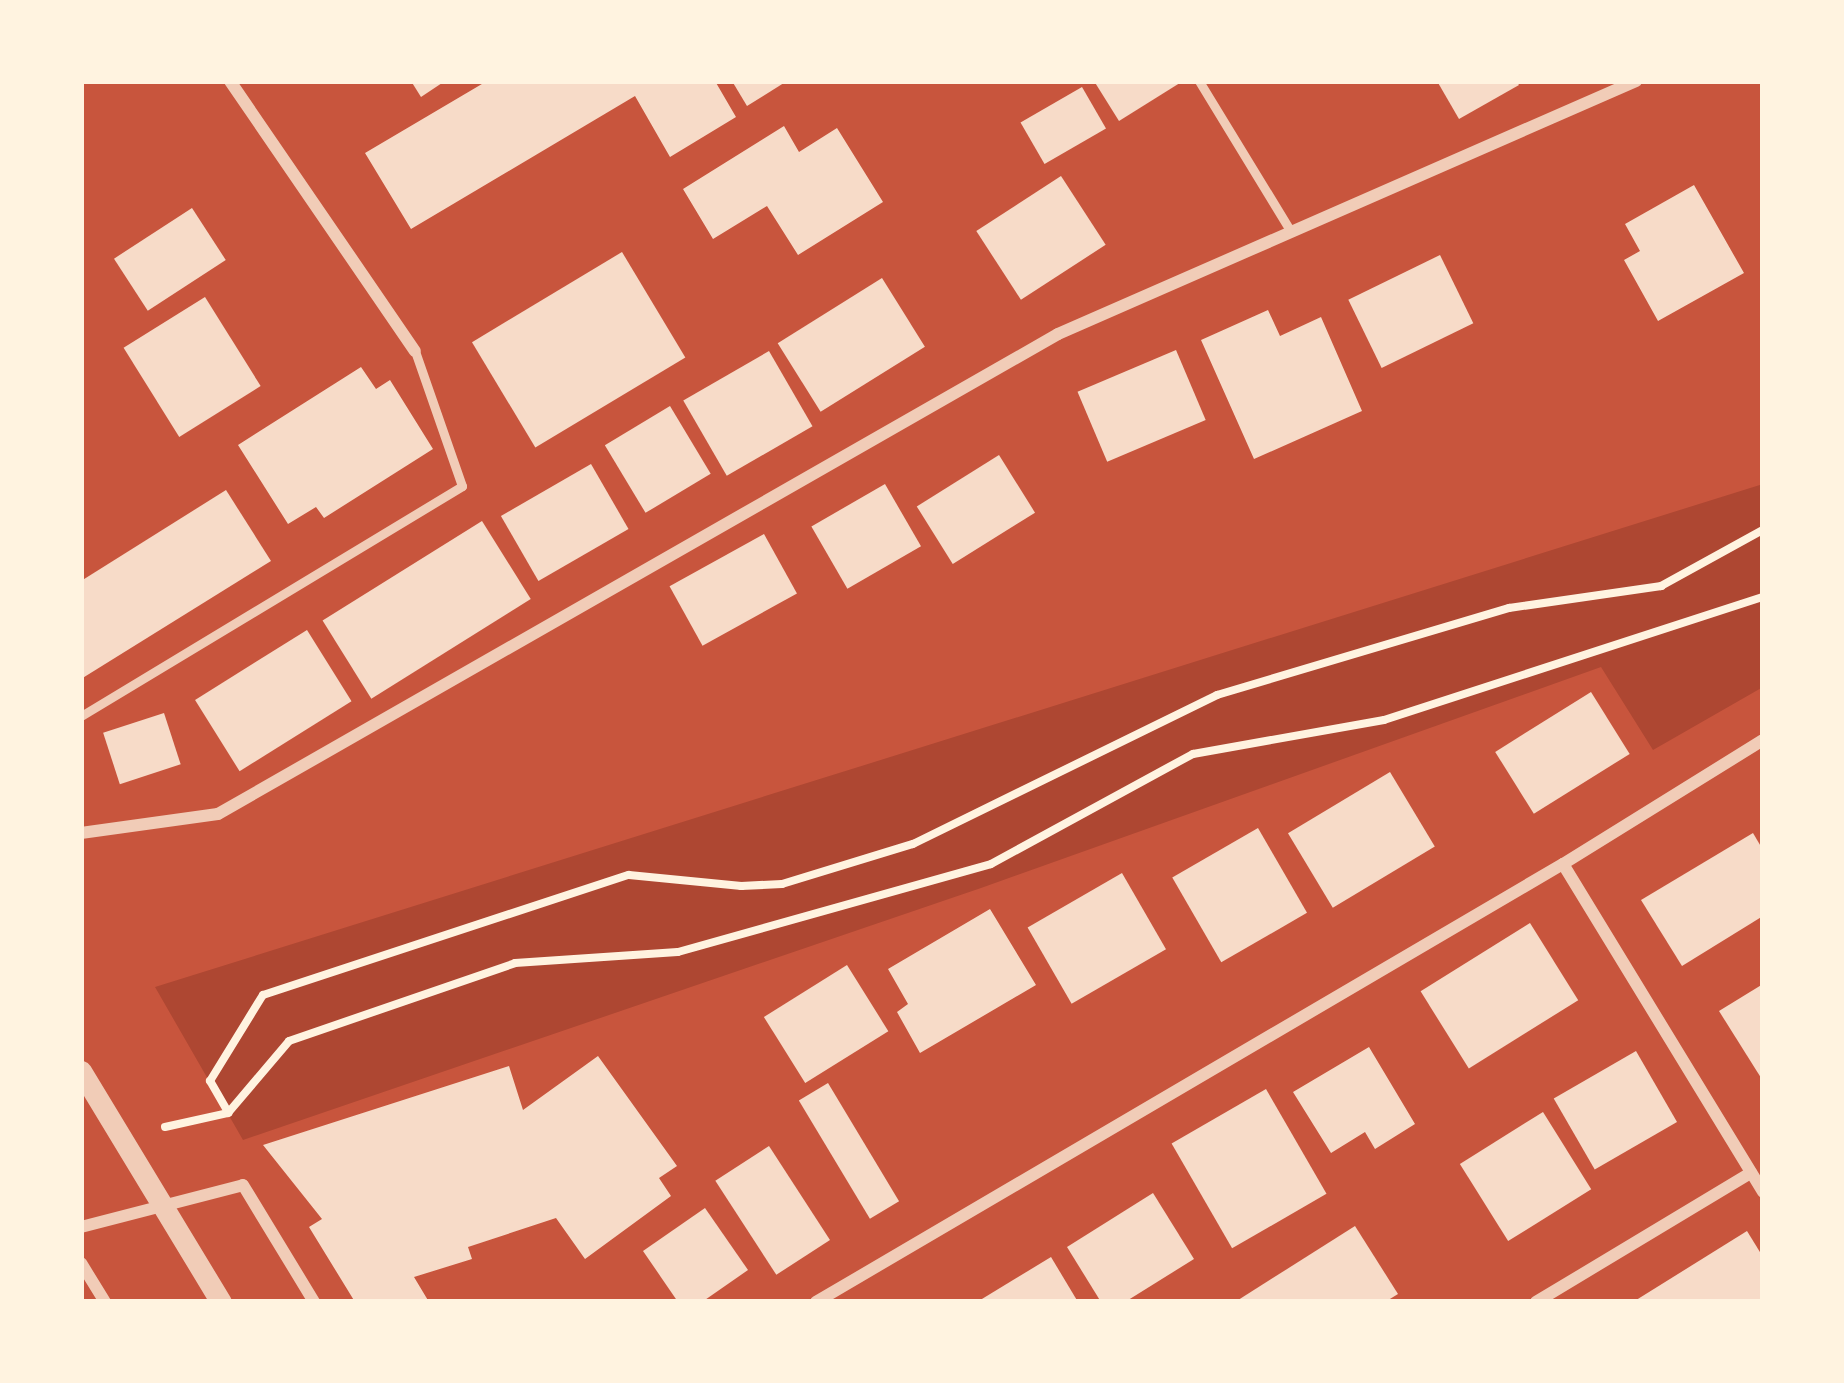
<!DOCTYPE html>
<style>
body{margin:0}
#map{position:relative;width:1844px;height:1383px;overflow:hidden;background:#c8553d;font-family:Arial,sans-serif}
div>[style]{position:absolute}
.green>*{inset:0;background:#ae4732}
.building>*{inset:0;background:#f7dbc8;transform-origin:0 0}
.path>*{height:8px;margin:-4px;padding:0 4px;transform-origin:4px;border-radius:4px;background:#fff3e0}
.service>*{height:9px;margin:-4.5px;padding:0 4.5px;transform-origin:4.5px;border-radius:4.5px;background:#f1ccb7}
.minor>*{height:12px;margin:-6px;padding:0 6px;transform-origin:6px;border-radius:6px;background:#f1ccb7}
.tertiary>*{height:21px;margin:-10.5px;padding:0 10.5px;transform-origin:10.5px;border-radius:10.5px;background:#f1ccb7}
span{translate:-50% -50%;white-space:nowrap;text-align:center;line-height:1.15;-webkit-text-stroke:12px #fff3e0;paint-order:stroke}
.frame{position:absolute;inset:0;border:84px solid #fff3e0;pointer-events:none}
</style>
<div id="map">
<div class="green">
<i style="clip-path:polygon(1763px 484px,1763px 687px,1653px 750px,1601px 667px,981px 888px,243px 1140px,155px 987px)"></i>
</div>
<div class="building">
<i style="clip-path:polygon(411px 81px,445px 81px,421px 97px)"></i>
<i style="clip-path:polygon(487px 81px,715px 81px,736px 117px,670px 157px,635px 96px,411px 229px,365px 153px)"></i>
<i style="clip-path:polygon(732px 81px,787px 81px,747px 106px)"></i>
<i style="clip-path:polygon(1094px 81px,1183px 81px,1119px 121px)"></i>
<i style="clip-path:polygon(1437px 81px,1516px 81px,1519px 85px,1459px 119px)"></i>
<i style="left:1082px;top:87px;width:48px;height:71px;rotate:60deg"></i>
<i style="clip-path:polygon(784px 126px,799px 152px,837px 128px,883px 202px,798px 255px,767px 206px,713px 239px,683px 189px)"></i>
<i style="left:1061px;top:176px;width:82px;height:101px;rotate:57deg"></i>
<i style="clip-path:polygon(1694px 185px,1744px 273px,1658px 321px,1624px 260px,1640px 251px,1625px 224px)"></i>
<i style="left:192px;top:208px;width:62px;height:93px;rotate:57deg"></i>
<i style="left:622px;top:252px;width:123px;height:175px;rotate:59deg"></i>
<i style="left:1440px;top:255px;width:76px;height:102px;rotate:64deg"></i>
<i style="left:882px;top:278px;width:81px;height:123px;rotate:58deg"></i>
<i style="left:205px;top:297px;width:105px;height:96px;rotate:58deg"></i>
<i style="clip-path:polygon(1268px 310px,1280px 336px,1321px 317px,1362px 411px,1254px 459px,1201px 340px)"></i>
<i style="left:1176px;top:350px;width:76px;height:107px;rotate:67deg"></i>
<i style="left:769px;top:351px;width:87px;height:99px;rotate:60deg"></i>
<i style="clip-path:polygon(361px 367px,376px 389px,390px 380px,433px 449px,324px 518px,316px 507px,288px 524px,238px 445px)"></i>
<i style="left:670px;top:406px;width:79px;height:76px;rotate:59deg"></i>
<i style="left:999px;top:455px;width:68px;height:97px;rotate:58deg"></i>
<i style="left:591px;top:464px;width:75px;height:104px;rotate:60deg"></i>
<i style="left:885px;top:484px;width:72px;height:85px;rotate:60deg"></i>
<i style="clip-path:polygon(226px 490px,271px 561px,81px 679px,81px 581px)"></i>
<i style="left:482px;top:521px;width:92px;height:188px;rotate:58deg"></i>
<i style="left:764px;top:534px;width:68px;height:108px;rotate:61deg"></i>
<i style="left:307px;top:630px;width:84px;height:132px;rotate:58deg"></i>
<i style="left:1591px;top:692px;width:73px;height:113px;rotate:58deg"></i>
<i style="left:164px;top:713px;width:54px;height:64px;rotate:72deg"></i>
<i style="left:1390px;top:772px;width:87px;height:119px;rotate:59deg"></i>
<i style="left:1258px;top:828px;width:98px;height:99px;rotate:60deg"></i>
<i style="clip-path:polygon(1753px 833px,1763px 850px,1763px 916px,1682px 966px,1641px 900px)"></i>
<i style="left:1122px;top:873px;width:88px;height:109px;rotate:60deg"></i>
<i style="clip-path:polygon(990px 909px,1036px 985px,920px 1053px,897px 1012px,908px 1004px,888px 969px)"></i>
<i style="left:1530px;top:923px;width:91px;height:129px;rotate:58deg"></i>
<i style="left:847px;top:965px;width:78px;height:98px;rotate:58deg"></i>
<i style="clip-path:polygon(1763px 984px,1763px 1081px,1719px 1011px)"></i>
<i style="clip-path:polygon(1369px 1047px,1415px 1124px,1375px 1149px,1365px 1132px,1331px 1153px,1293px 1092px)"></i>
<i style="left:1636px;top:1051px;width:82px;height:95px;rotate:60deg"></i>
<i style="clip-path:polygon(598px 1056px,677px 1166px,659px 1178px,671px 1196px,585px 1259px,556px 1218px,468px 1247px,472px 1259px,414px 1277px,429px 1302px,355px 1302px,309px 1227px,322px 1219px,263px 1145px,509px 1066px,523px 1110px)"></i>
<i style="left:828px;top:1083px;width:138px;height:34px;rotate:59deg"></i>
<i style="left:1266px;top:1089px;width:121px;height:109px;rotate:60deg"></i>
<i style="left:1543px;top:1112px;width:91px;height:98px;rotate:58deg"></i>
<i style="left:769px;top:1146px;width:112px;height:64px;rotate:57deg"></i>
<i style="clip-path:polygon(1153px 1193px,1194px 1259px,1125px 1302px,1101px 1302px,1067px 1247px)"></i>
<i style="clip-path:polygon(705px 1208px,748px 1270px,702px 1302px,678px 1302px,643px 1251px)"></i>
<i style="clip-path:polygon(1355px 1226px,1398px 1294px,1385px 1302px,1235px 1302px)"></i>
<i style="clip-path:polygon(1747px 1231px,1763px 1257px,1763px 1302px,1633px 1302px)"></i>
<i style="clip-path:polygon(1051px 1257px,1078px 1302px,977px 1302px)"></i>
</div>
<div class="path">
<i style="left:228px;top:1112px;width:36px;rotate:-120deg"></i>
<i style="left:210px;top:1081px;width:101px;rotate:-58.4deg"></i>
<i style="left:263px;top:995px;width:385px;rotate:-18.2deg"></i>
<i style="left:629px;top:875px;width:113px;rotate:5.6deg"></i>
<i style="left:741px;top:886px;width:41px;rotate:-2.8deg"></i>
<i style="left:782px;top:884px;width:137px;rotate:-17deg"></i>
<i style="left:913px;top:844px;width:339px;rotate:-26.1deg"></i>
<i style="left:1217px;top:695px;width:305px;rotate:-16.6deg"></i>
<i style="left:1509px;top:608px;width:154px;rotate:-8.2deg"></i>
<i style="left:1661px;top:586px;width:116px;rotate:-28.8deg"></i>
<i style="left:165px;top:1127px;width:65px;rotate:-12.5deg"></i>
<i style="left:228px;top:1113px;width:94px;rotate:-49.7deg"></i>
<i style="left:289px;top:1041px;width:239px;rotate:-19deg"></i>
<i style="left:515px;top:963px;width:163px;rotate:-3.9deg"></i>
<i style="left:678px;top:952px;width:325px;rotate:-15.7deg"></i>
<i style="left:991px;top:864px;width:230px;rotate:-28.6deg"></i>
<i style="left:1193px;top:754px;width:194px;rotate:-10.1deg"></i>
<i style="left:1384px;top:720px;width:398px;rotate:-18deg"></i>
</div>
<div class="service">
<i style="left:1199px;top:81px;width:177px;rotate:58.6deg"></i>
<i style="left:81px;top:716px;width:445px;rotate:-31.1deg"></i>
<i style="left:462px;top:486px;width:143px;rotate:-109.2deg"></i>
</div>
<div class="minor">
<i style="left:230px;top:81px;width:327px;rotate:55.6deg"></i>
<i style="left:81px;top:833px;width:138px;rotate:-7.9deg"></i>
<i style="left:218px;top:814px;width:967px;rotate:-29.74deg"></i>
<i style="left:1058px;top:334px;width:631px;rotate:-23.64deg"></i>
<i style="left:1563px;top:864px;width:384px;rotate:58.6deg"></i>
<i style="left:81px;top:1227px;width:167px;rotate:-14.5deg"></i>
<i style="left:243px;top:1185px;width:137px;rotate:58.7deg"></i>
<i style="left:81px;top:1263px;width:46px;rotate:58.4deg"></i>
<i style="left:816px;top:1302px;width:866px;rotate:-30.39deg"></i>
<i style="left:1563px;top:864px;width:235px;rotate:-31.8deg"></i>
<i style="left:1536px;top:1302px;width:251px;rotate:-31deg"></i>
</div>
<div class="tertiary">
<i style="left:81px;top:1071px;width:270px;rotate:58.8deg"></i>
</div>
<div class="frame"></div>
</div>
